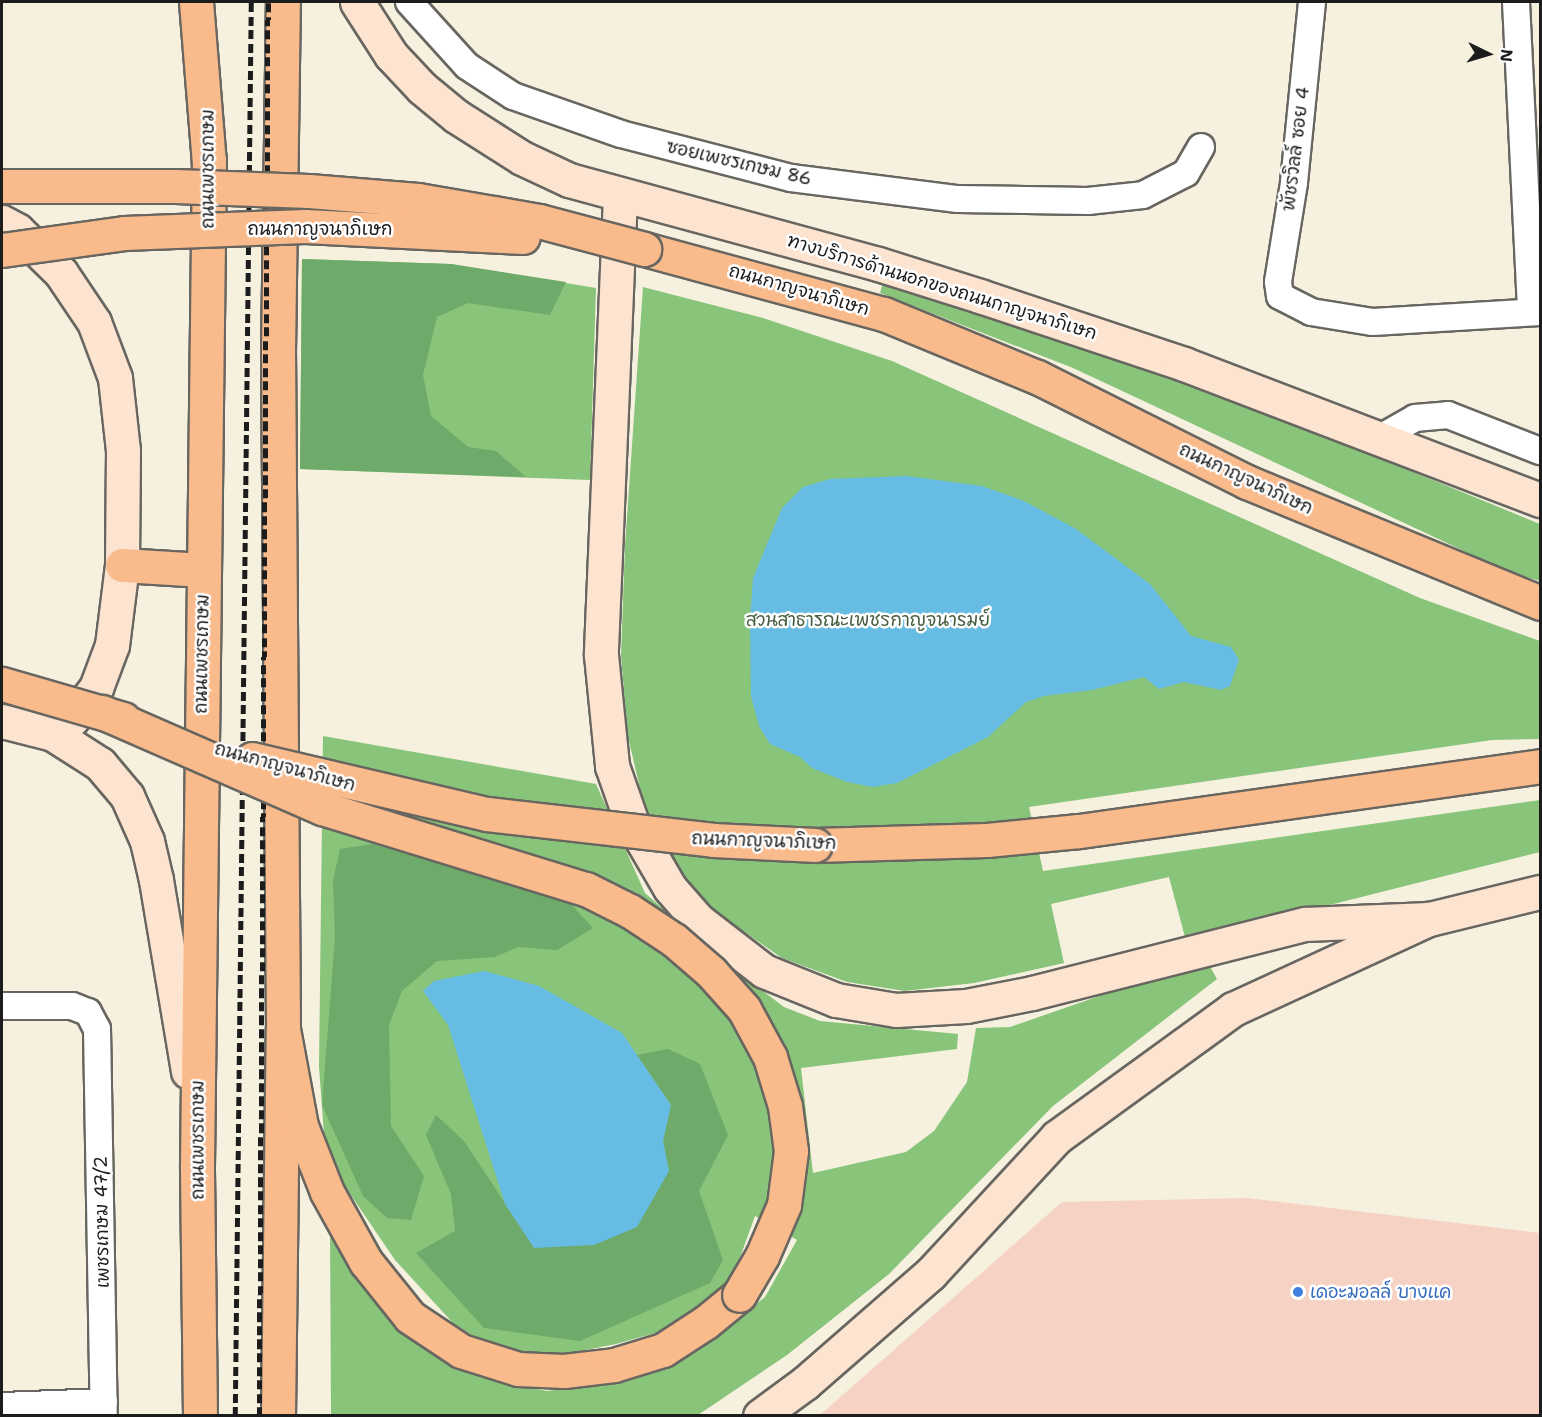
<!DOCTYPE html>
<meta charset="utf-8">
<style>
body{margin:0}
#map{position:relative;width:1542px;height:1417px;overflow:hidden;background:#f6f0df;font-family:"Shantell Sans","Playpen Sans Thai",sans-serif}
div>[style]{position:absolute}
.built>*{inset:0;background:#f6d2c4}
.green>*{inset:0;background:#88c479}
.forest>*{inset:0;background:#6eaa69}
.water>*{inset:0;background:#66bce3}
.roads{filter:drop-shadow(2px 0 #686660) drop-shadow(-2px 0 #686660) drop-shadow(0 2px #686660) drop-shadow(0 -2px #686660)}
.street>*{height:26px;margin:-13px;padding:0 13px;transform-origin:13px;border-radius:13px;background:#fff}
.secondary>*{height:33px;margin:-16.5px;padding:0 16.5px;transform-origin:16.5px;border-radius:16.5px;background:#fde4d1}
.primary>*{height:33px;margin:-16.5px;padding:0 16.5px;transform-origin:16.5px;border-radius:16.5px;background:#fabb8c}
.highway>*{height:33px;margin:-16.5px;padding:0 16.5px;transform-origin:16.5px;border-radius:16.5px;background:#fabb8c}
.rail>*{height:4.5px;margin-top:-2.25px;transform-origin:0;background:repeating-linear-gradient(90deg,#1c1c1c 0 9px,transparent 0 13.5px)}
.bridges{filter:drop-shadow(2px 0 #686660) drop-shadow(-2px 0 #686660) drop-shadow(0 2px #686660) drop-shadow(0 -2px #686660)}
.highway-bridge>*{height:33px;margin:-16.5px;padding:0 16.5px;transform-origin:16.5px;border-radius:16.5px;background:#fabb8c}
.dots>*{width:16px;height:16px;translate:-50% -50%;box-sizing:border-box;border:3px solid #fff;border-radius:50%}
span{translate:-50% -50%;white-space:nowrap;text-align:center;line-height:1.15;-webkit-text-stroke:5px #fff;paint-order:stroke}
.street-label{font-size:18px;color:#1c1c1c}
.park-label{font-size:18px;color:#475f41}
.shop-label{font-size:18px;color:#366cbe}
.left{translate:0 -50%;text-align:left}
.frame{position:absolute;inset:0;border:3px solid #1c1c1c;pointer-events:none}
.north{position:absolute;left:1458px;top:24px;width:60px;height:60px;-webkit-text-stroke:4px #fff;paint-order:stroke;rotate:95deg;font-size:16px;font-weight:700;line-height:24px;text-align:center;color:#1c1c1c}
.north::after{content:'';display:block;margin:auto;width:21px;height:27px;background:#1c1c1c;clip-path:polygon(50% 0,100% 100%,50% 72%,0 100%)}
</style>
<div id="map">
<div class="built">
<i style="clip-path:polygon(1247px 1198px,1540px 1233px,1540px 1415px,820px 1415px,1062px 1202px)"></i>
</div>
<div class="green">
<i style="clip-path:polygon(302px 259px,451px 264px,596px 288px,590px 480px,300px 469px)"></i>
<i style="clip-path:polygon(885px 275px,1328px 437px,1540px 524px,1540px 581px,1509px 572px,1073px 368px,880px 293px)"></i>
<i style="clip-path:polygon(643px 287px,763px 318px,892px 361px,1420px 598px,1540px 641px,1540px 739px,1492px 740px,1029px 807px,1043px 871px,1540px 800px,1540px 852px,1186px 941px,1169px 877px,1051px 904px,1064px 963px,974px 983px,905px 991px,847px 982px,782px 958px,721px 916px,670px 865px,643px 801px,628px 737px,621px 656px,625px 546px)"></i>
<i style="clip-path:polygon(323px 736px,596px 784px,645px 893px,722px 960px,784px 1007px,820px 1021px,958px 1034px,957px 1049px,801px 1068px,813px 1173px,906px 1152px,934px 1131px,967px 1082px,976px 1028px,1010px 1027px,1206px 959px,1217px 979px,1053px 1106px,889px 1274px,787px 1355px,698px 1415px,331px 1415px,330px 1228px,408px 1332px,489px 1378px,547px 1391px,618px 1382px,696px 1352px,765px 1297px,797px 1240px,755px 1216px,733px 1277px,711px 1303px,680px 1326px,616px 1344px,541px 1359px,502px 1354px,453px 1323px,395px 1260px,344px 1185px,324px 1134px,319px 1067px)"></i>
</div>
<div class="forest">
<i style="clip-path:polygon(302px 259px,451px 264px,566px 282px,550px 315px,468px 303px,437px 317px,423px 375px,431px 416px,468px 447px,496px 451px,526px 477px,300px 469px)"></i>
<i style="clip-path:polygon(372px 844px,568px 901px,593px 928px,557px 950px,518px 947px,495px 957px,437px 961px,402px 991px,389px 1025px,391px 1126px,424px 1176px,411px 1220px,387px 1218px,363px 1196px,322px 1105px,335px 938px,333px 881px,340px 849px)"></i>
<i style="clip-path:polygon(668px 1049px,700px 1064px,728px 1135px,699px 1191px,723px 1260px,710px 1283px,580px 1341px,484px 1328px,416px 1253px,455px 1231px,451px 1194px,426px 1135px,436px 1115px,464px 1141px,534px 1247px,669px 1171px,663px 1141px,671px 1105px,637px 1055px)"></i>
</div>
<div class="water">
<i style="clip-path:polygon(907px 476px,982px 486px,1024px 501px,1076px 529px,1150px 584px,1191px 636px,1231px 647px,1239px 660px,1230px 686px,1221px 690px,1184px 682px,1159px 689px,1144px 677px,1092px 690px,1044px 696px,1026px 702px,988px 737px,897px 783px,873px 787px,847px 782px,812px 768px,800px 757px,770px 744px,759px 726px,751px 696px,750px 620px,753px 578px,782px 508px,803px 487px,830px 479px)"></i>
<i style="clip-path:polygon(484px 971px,539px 986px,622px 1033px,671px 1105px,663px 1141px,669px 1171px,637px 1227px,594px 1245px,534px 1248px,505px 1204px,448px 1025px,423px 991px,434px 981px)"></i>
</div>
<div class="roads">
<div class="street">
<i style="left:409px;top:2px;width:86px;rotate:47.8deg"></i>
<i style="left:467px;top:66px;width:55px;rotate:33.1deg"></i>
<i style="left:513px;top:96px;width:114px;rotate:19.4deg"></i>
<i style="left:621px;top:134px;width:176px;rotate:14.5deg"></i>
<i style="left:791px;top:178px;width:168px;rotate:7.2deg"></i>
<i style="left:958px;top:199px;width:130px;rotate:0.9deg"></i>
<i style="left:1088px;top:201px;width:55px;rotate:-6.2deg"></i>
<i style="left:1143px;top:195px;width:48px;rotate:-27.1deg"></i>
<i style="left:1186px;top:173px;width:30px;rotate:-60deg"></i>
<i style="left:1312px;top:2px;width:182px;rotate:95.7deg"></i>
<i style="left:1294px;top:183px;width:100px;rotate:99.2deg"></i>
<i style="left:1278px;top:282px;width:14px;rotate:82deg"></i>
<i style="left:1280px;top:296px;width:35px;rotate:27deg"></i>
<i style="left:1311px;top:312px;width:63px;rotate:9.2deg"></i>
<i style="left:1373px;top:322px;width:167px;rotate:-3.4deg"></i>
<i style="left:1516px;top:2px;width:310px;rotate:87.2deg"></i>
<i style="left:1380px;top:438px;width:40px;rotate:-29.7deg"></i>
<i style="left:1415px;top:418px;width:33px;rotate:-5deg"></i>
<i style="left:1448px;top:415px;width:99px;rotate:21.4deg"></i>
<i style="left:2px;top:1006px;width:70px"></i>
<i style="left:72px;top:1006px;width:17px;rotate:21deg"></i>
<i style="left:88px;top:1012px;width:19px;rotate:62deg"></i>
<i style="left:97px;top:1029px;width:387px;rotate:89deg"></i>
<i style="left:2px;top:1406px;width:102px;rotate:-2.2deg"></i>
</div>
<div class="secondary">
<i style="left:357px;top:2px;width:63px;rotate:57.3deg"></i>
<i style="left:391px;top:55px;width:45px;rotate:46.8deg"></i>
<i style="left:422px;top:88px;width:44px;rotate:39.5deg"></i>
<i style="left:456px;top:116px;width:78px;rotate:32.5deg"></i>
<i style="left:522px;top:158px;width:52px;rotate:25.1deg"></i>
<i style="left:569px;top:180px;width:320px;rotate:15.2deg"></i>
<i style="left:878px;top:264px;width:107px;rotate:17.4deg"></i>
<i style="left:980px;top:296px;width:215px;rotate:18.4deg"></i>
<i style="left:1184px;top:364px;width:381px;rotate:20.9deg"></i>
<i style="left:620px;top:196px;width:459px;rotate:92.4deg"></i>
<i style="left:601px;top:655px;width:112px;rotate:84.3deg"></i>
<i style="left:612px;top:766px;width:60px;rotate:70.7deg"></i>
<i style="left:632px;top:823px;width:75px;rotate:59.7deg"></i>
<i style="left:670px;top:888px;width:43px;rotate:48.8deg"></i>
<i style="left:698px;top:920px;width:83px;rotate:37.7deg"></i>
<i style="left:764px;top:971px;width:78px;rotate:21.9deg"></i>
<i style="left:836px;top:1000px;width:61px;rotate:9.5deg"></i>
<i style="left:896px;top:1010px;width:70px;rotate:-3.3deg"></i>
<i style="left:966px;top:1006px;width:67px;rotate:-11.1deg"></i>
<i style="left:1032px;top:993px;width:282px;rotate:-14.2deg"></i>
<i style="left:1305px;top:924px;width:124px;rotate:-2.3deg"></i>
<i style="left:2px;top:222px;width:17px;rotate:28deg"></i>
<i style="left:17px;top:230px;width:62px;rotate:44.3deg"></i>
<i style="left:61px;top:273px;width:59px;rotate:56deg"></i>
<i style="left:94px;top:322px;width:60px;rotate:69.4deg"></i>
<i style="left:115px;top:378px;width:72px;rotate:83.7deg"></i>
<i style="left:123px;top:450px;width:115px;rotate:90.5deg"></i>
<i style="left:122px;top:565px;width:81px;rotate:97.1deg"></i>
<i style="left:112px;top:645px;width:46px;rotate:110.4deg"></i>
<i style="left:96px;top:688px;width:39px;rotate:128deg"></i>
<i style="left:72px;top:719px;width:24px;rotate:142deg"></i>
<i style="left:2px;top:721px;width:53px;rotate:14.3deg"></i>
<i style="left:53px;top:734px;width:56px;rotate:32.6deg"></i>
<i style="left:100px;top:764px;width:42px;rotate:49.8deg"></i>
<i style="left:127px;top:796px;width:49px;rotate:66deg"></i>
<i style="left:147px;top:841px;width:40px;rotate:77deg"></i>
<i style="left:156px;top:880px;width:194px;rotate:80.5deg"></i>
<i style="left:760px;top:1416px;width:56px;rotate:-36.3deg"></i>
<i style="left:805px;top:1383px;width:167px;rotate:-41.1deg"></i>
<i style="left:931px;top:1273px;width:185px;rotate:-47.2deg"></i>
<i style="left:1057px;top:1137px;width:218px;rotate:-36deg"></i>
<i style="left:1233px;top:1009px;width:216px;rotate:-24.7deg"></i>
<i style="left:1429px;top:919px;width:114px;rotate:-13.7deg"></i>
</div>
<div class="primary">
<i style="left:122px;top:565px;width:81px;rotate:3.5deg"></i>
<i style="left:200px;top:1416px;width:251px;rotate:-90.7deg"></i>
<i style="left:197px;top:1165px;width:1006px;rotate:-89.32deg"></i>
<i style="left:278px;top:1416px;width:387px;rotate:-89.3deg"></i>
<i style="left:283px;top:1029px;width:677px;rotate:-90.42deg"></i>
<i style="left:278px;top:352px;width:350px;rotate:-89.2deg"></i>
</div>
<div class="highway">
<i style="left:196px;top:2px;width:163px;rotate:85.4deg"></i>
<i style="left:644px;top:249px;width:249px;rotate:15.2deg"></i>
<i style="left:884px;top:314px;width:165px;rotate:22.4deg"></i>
<i style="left:1037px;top:377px;width:235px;rotate:26.6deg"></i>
<i style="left:1247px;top:482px;width:317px;rotate:22.4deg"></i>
<i style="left:815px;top:845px;width:172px;rotate:-1.7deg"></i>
<i style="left:987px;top:840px;width:92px;rotate:-5.6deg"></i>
<i style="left:1079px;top:831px;width:466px;rotate:-8deg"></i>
<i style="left:283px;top:1029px;width:99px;rotate:79.5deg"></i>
<i style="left:301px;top:1126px;width:71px;rotate:68.5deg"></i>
<i style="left:327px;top:1192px;width:80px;rotate:60.9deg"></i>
<i style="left:366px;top:1262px;width:70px;rotate:51.3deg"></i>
<i style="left:410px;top:1317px;width:61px;rotate:33.7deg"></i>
<i style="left:461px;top:1351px;width:60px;rotate:17.5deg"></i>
<i style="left:518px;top:1369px;width:46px;rotate:2.5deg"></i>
<i style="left:564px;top:1371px;width:50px;rotate:-6.8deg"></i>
<i style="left:614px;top:1365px;width:51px;rotate:-17deg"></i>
<i style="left:663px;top:1350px;width:51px;rotate:-33.1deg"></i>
<i style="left:706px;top:1322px;width:43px;rotate:-39.3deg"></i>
</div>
</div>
<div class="rail">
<i style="left:235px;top:1416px;width:1414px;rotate:-89.35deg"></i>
<i style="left:259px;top:1416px;width:1414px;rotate:-89.64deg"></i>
</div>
<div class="bridges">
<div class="highway-bridge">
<i style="left:2px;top:186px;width:173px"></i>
<i style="left:175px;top:186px;width:134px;rotate:2.1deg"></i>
<i style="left:309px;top:191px;width:109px;rotate:4.7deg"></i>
<i style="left:418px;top:200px;width:123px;rotate:9.8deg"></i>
<i style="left:539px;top:221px;width:109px;rotate:14.9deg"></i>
<i style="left:2px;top:250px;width:123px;rotate:-7.9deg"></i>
<i style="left:124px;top:233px;width:181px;rotate:-2.2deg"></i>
<i style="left:305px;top:226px;width:218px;rotate:2.9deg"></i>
<i style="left:2px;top:684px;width:126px;rotate:16.1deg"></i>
<i style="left:102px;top:712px;width:240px;rotate:23.6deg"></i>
<i style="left:322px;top:808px;width:276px;rotate:17.1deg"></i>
<i style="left:586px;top:889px;width:49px;rotate:26.6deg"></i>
<i style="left:630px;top:911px;width:53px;rotate:33.4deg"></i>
<i style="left:674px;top:940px;width:49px;rotate:40.9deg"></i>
<i style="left:711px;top:972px;width:50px;rotate:48.3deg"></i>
<i style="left:744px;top:1009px;width:55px;rotate:61.6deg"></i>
<i style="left:770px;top:1057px;width:51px;rotate:73deg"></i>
<i style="left:785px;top:1106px;width:45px;rotate:82.4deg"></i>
<i style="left:791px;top:1151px;width:54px;rotate:97.4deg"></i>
<i style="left:784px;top:1205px;width:56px;rotate:113.3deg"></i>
<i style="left:762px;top:1256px;width:45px;rotate:120.5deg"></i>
<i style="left:252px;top:759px;width:241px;rotate:13.2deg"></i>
<i style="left:487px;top:814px;width:228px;rotate:6.5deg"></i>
<i style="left:714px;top:840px;width:101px;rotate:2.8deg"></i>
</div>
</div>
<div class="dots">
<i style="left:1298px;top:1292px;background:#3f7fe0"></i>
</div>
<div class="street-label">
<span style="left:1296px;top:149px;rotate:-83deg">พัชรวิลล์ ซอย 4</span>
<span style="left:739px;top:163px;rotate:13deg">ซอยเพชรเกษม 86</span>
<span style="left:208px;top:169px;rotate:-90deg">ถนนเพชรเกษม</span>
<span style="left:320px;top:229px">ถนนกาญจนาภิเษก</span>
<span style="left:942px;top:287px;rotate:17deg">ทางบริการด้านนอกของถนนกาญจนาภิเษก</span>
<span style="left:799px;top:290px;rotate:16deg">ถนนกาญจนาภิเษก</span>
<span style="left:1246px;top:479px;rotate:25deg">ถนนกาญจนาภิเษก</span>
<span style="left:202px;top:654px;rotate:-89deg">ถนนเพชรเกษม</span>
<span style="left:285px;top:767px;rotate:15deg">ถนนกาญจนาภิเษก</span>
<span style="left:764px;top:841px;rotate:2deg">ถนนกาญจนาภิเษก</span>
<span style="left:198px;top:1140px;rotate:-90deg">ถนนเพชรเกษม</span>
<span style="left:102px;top:1222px;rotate:-91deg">เพชรเกษม 47/2</span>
</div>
<div class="park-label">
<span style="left:868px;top:620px">สวนสาธารณะเพชรกาญจนารมย์</span>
</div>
<div class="shop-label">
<span class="left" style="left:1310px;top:1292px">เดอะมอลล์ บางแค</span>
</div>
<div class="frame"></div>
<div class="north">N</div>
</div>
